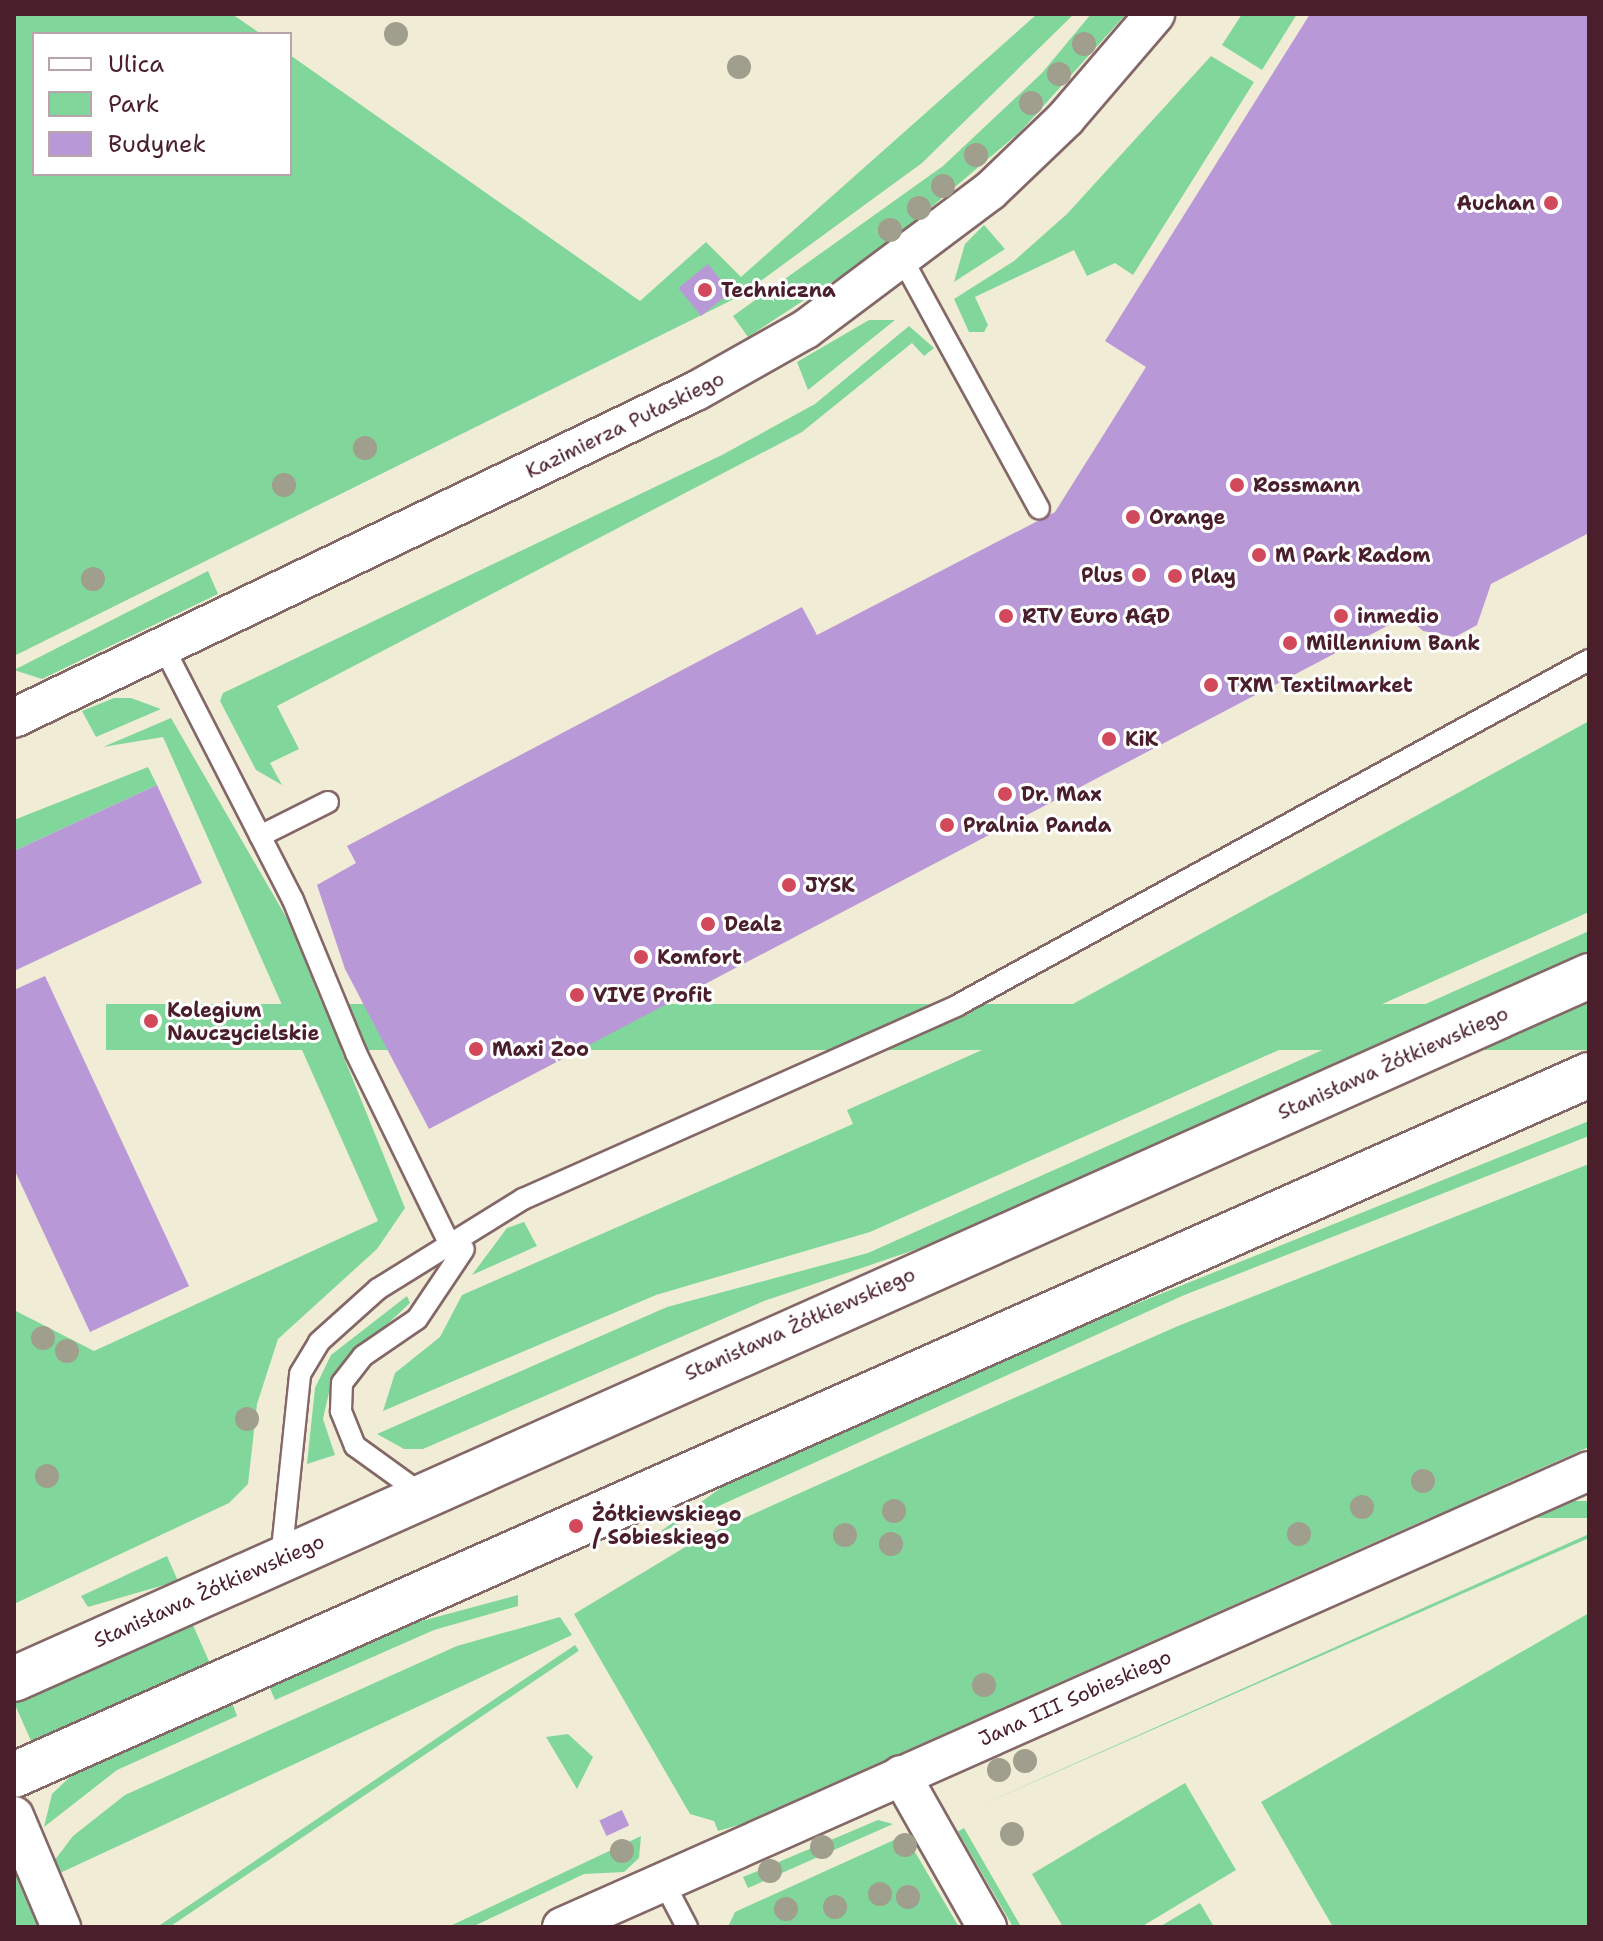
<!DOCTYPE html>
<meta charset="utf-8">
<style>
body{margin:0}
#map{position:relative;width:1603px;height:1941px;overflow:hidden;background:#f1ecd6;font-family:"Shantell Sans",sans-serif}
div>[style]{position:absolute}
.green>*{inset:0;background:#81d79b;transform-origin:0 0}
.building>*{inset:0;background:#b998d7;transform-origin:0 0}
.roads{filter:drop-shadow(2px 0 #846767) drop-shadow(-2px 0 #846767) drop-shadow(0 2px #846767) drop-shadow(0 -2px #846767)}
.lane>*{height:20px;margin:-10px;padding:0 10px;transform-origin:10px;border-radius:10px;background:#fff}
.street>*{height:38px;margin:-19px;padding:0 19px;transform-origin:19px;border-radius:19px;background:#fff}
.primary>*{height:44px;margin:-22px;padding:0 22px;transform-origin:22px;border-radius:22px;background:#fff}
.trees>*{width:24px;height:24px;margin:-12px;border-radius:50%;background:#a09e8d}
.dots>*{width:22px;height:22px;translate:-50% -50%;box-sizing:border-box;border:4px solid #fff;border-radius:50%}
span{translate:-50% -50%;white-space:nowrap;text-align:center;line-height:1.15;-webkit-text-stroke:6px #fff;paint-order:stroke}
.poi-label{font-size:20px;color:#4a1f2b;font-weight:700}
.right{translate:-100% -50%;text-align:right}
.left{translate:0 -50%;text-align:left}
.street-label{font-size:20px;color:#4a1f2b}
.frame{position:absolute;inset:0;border:16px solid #4a1f2b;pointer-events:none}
.legend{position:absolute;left:32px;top:32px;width:260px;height:144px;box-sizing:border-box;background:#fff;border:2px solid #b7a5aa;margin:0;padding:10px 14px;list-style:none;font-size:24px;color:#4a1f2b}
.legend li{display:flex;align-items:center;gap:16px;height:40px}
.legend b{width:40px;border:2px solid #b7a5aa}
</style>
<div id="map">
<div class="green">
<i style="clip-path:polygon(14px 14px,232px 14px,261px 34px,34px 34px,34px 174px,290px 174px,290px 55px,640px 301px,706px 242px,741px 277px,1037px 14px,1074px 14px,922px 163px,740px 296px,14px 656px)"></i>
<i style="clip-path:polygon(1091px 14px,1126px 14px,1021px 131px,882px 249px,748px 337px,733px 316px,943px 166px,1042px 73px)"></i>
<i style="clip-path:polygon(1242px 14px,1297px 14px,1262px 70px,1222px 45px)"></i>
<i style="clip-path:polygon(1211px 56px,1254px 82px,1133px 275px,1115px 263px,1087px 276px,1074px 250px,975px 297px,988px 325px,984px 332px,969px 332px,954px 299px,1014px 261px,1067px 214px)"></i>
<i style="clip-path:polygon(984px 225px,1005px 249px,954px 282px,965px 244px)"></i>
<i style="clip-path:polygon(869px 320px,895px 320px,808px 390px,797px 362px)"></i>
<i style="clip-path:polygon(909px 326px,934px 348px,924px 356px,912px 343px,802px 432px,277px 706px,299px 749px,270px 763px,282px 785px,256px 770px,220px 701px,223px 693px,722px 455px,815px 404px)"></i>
<i style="clip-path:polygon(208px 571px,218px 594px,42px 679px,14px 670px)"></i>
<i style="clip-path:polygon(114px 698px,131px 698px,161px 709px,96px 737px,82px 711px)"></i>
<i style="clip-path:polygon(171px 718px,289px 922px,405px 1208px,377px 1249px,278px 1339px,257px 1404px,248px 1484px,229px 1503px,14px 1604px,14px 1310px,94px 1351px,378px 1221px,163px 737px,103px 747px)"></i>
<i style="clip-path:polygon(1589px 721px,1589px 912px,870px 1232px,656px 1295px,383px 1411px,395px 1373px,440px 1337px,462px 1295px,853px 1124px,847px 1110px,1020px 1033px)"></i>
<i style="clip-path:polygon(148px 767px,157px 785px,14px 851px,14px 820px)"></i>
<i style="clip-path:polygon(1589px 931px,1589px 954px,941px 1241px,764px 1301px,423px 1449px,404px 1449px,377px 1434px,667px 1307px,868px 1253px)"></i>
<i style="left:1589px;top:1004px;width:46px;height:1483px;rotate:90deg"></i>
<i style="clip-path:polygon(1589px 1121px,1589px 1136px,1182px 1296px,657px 1534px,726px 1484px,1086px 1324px)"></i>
<i style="clip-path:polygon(1589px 1164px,1589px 1447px,739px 1825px,718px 1831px,714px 1821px,690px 1814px,574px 1614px,702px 1537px,907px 1445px,1178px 1326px)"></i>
<i style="clip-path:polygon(524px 1222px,537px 1246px,472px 1275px,507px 1228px)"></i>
<i style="clip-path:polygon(407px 1296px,410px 1303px,333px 1375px,323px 1419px,335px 1455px,307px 1464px,315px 1388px,331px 1355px)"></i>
<i style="left:1589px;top:1501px;width:17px;height:689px;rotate:90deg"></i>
<i style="clip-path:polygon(1589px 1534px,1589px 1538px,977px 1807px)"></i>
<i style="clip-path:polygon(167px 1556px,178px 1581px,88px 1607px,81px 1596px)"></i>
<i style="clip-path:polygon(518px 1595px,518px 1606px,434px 1630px,275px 1700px,269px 1686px,414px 1623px)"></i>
<i style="clip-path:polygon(1589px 1613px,1589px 1927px,1333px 1927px,1261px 1802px)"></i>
<i style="clip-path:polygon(560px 1617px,572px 1635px,60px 1873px,54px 1861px,73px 1836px,125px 1795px,457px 1646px)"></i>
<i style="left:192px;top:1623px;width:44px;height:195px;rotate:66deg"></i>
<i style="left:575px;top:1645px;width:7px;height:541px;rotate:56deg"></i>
<i style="clip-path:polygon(232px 1702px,237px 1716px,117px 1770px,44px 1827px,52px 1794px,72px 1775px)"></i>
<i style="clip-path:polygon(568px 1734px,593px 1757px,577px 1789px,546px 1737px)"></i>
<i style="clip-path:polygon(1185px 1783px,1236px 1870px,1141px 1927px,1063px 1927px,1032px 1874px)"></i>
<i style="clip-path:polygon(878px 1820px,893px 1824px,748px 1888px,743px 1877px)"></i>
<i style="left:964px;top:1828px;width:114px;height:7px;rotate:60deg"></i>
<i style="clip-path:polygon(905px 1835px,959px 1927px,728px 1927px,735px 1912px)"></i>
<i style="clip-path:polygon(641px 1836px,639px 1858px,624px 1872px,584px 1874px,472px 1927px,448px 1927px)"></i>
<i style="clip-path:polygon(16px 1872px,40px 1927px,15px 1927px)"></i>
<i style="clip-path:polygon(1200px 1903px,1214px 1927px,1159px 1927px)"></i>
</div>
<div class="building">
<i style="clip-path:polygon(1310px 14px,1589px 14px,1589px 533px,1491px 584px,1477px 625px,1455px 637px,1423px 631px,1406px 616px,429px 1129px,345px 969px,317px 885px,356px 863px,347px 846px,802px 607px,817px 635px,1055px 512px,1146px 367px,1105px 341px)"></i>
<i style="left:708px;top:264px;width:36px;height:38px;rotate:51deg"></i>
<i style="clip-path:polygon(157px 785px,202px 883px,14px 971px,14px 851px)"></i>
<i style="clip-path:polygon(45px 976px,189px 1286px,90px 1332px,14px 1169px,14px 990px)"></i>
<i style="left:622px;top:1810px;width:17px;height:25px;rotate:65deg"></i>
</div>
<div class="roads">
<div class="lane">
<i style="left:904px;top:262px;width:281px;rotate:61.3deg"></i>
<i style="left:163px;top:646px;width:285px;rotate:62.9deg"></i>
<i style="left:293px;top:900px;width:165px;rotate:67.6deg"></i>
<i style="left:356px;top:1053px;width:227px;rotate:63.9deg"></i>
<i style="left:260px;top:836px;width:76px;rotate:-26.6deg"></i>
<i style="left:423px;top:1495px;width:84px;rotate:-144.2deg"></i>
<i style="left:355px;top:1446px;width:38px;rotate:-112deg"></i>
<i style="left:341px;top:1411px;width:28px;rotate:-88deg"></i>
<i style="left:342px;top:1383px;width:34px;rotate:-52deg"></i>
<i style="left:363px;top:1356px;width:65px;rotate:-34.4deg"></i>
<i style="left:417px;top:1319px;width:84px;rotate:-56.1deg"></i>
<i style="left:281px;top:1559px;width:186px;rotate:-84.1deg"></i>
<i style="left:300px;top:1374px;width:37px;rotate:-59deg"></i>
<i style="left:319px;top:1342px;width:79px;rotate:-41.9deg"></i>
<i style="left:378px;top:1289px;width:171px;rotate:-31.8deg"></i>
<i style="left:523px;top:1199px;width:476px;rotate:-24deg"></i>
<i style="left:958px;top:1005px;width:719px;rotate:-28.67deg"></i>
<i style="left:663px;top:1881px;width:52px;rotate:62.4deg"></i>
</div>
<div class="street">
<i style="left:14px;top:718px;width:756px;rotate:-25.62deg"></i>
<i style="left:696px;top:391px;width:126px;rotate:-29.4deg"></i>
<i style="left:806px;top:329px;width:230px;rotate:-36.9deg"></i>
<i style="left:990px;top:191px;width:105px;rotate:-43.8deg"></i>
<i style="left:1066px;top:118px;width:137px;rotate:-49.4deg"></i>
<i style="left:901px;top:1775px;width:175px;rotate:60.5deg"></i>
<i style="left:14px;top:1816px;width:121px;rotate:67.1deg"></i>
<i style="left:562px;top:1927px;width:1124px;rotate:-23.94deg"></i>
</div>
<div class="primary">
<i style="left:14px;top:1679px;width:1725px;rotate:-24.05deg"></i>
<i style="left:14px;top:1775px;width:1724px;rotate:-23.96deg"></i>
</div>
</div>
<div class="trees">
<i style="left:396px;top:34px"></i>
<i style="left:1084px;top:44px"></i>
<i style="left:739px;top:67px"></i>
<i style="left:1059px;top:74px"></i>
<i style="left:1031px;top:103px"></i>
<i style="left:976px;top:155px"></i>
<i style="left:943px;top:186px"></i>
<i style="left:919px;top:208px"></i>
<i style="left:890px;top:230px"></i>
<i style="left:365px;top:448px"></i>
<i style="left:284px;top:485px"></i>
<i style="left:93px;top:579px"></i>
<i style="left:43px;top:1338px"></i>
<i style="left:67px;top:1351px"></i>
<i style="left:247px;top:1419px"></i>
<i style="left:47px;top:1476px"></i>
<i style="left:1423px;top:1481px"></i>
<i style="left:1362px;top:1507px"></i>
<i style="left:894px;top:1511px"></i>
<i style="left:1299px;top:1534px"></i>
<i style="left:845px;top:1535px"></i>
<i style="left:891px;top:1544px"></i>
<i style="left:984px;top:1685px"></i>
<i style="left:1025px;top:1761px"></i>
<i style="left:999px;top:1770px"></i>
<i style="left:1012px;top:1834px"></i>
<i style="left:905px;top:1845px"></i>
<i style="left:822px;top:1847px"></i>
<i style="left:622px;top:1851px"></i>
<i style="left:770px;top:1871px"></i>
<i style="left:880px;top:1894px"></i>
<i style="left:908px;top:1897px"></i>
<i style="left:835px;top:1907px"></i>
<i style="left:786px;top:1909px"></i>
</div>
<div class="dots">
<i style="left:1551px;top:203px;background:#d1495b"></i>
<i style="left:705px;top:290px;background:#d1495b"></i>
<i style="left:1237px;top:485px;background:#d1495b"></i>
<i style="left:1133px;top:517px;background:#d1495b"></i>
<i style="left:1259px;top:555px;background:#d1495b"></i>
<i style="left:1139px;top:575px;background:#d1495b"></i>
<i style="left:1175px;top:576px;background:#d1495b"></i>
<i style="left:1006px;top:616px;background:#d1495b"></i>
<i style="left:1341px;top:616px;background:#d1495b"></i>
<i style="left:1290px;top:643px;background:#d1495b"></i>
<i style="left:1211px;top:685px;background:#d1495b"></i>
<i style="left:1109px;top:739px;background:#d1495b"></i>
<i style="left:1005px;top:794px;background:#d1495b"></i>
<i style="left:947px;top:825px;background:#d1495b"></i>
<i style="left:789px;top:885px;background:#d1495b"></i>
<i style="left:708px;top:924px;background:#d1495b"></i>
<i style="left:641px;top:957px;background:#d1495b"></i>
<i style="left:577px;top:995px;background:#d1495b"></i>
<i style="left:151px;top:1021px;background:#d1495b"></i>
<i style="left:476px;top:1049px;background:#d1495b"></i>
<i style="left:576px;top:1526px;background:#d1495b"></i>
</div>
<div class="poi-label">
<span class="right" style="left:1535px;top:203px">Auchan</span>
<span class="left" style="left:721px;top:290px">Techniczna</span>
<span class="left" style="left:1253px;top:485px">Rossmann</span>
<span class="left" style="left:1149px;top:517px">Orange</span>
<span class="left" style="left:1275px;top:555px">M Park Radom</span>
<span class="right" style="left:1123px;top:575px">Plus</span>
<span class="left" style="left:1191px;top:576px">Play</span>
<span class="left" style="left:1022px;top:616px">RTV Euro AGD</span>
<span class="left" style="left:1357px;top:616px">inmedio</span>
<span class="left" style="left:1306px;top:643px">Millennium Bank</span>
<span class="left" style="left:1227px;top:685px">TXM Textilmarket</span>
<span class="left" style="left:1125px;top:739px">KiK</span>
<span class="left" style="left:1021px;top:794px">Dr. Max</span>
<span class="left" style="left:963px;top:825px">Pralnia Panda</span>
<span class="left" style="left:805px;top:885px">JYSK</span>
<span class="left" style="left:724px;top:924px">Dealz</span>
<span class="left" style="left:657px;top:957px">Komfort</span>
<span class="left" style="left:593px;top:995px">VIVE Profit</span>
<span class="left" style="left:167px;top:1022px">Kolegium<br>Nauczycielskie</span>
<span class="left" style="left:492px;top:1049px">Maxi Zoo</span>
<span class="left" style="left:592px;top:1526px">Żółkiewskiego<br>/ Sobieskiego</span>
</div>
<div class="street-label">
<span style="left:625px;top:425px;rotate:-26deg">Kazimierza Pułaskiego</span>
<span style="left:1393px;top:1063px;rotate:-24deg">Stanisława Żółkiewskiego</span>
<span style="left:800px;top:1324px;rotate:-24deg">Stanisława Żółkiewskiego</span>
<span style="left:209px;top:1591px;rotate:-24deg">Stanisława Żółkiewskiego</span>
<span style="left:1075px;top:1698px;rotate:-24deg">Jana III Sobieskiego</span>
</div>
<div class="frame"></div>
<ul class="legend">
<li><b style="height:10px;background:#fff"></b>Ulica</li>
<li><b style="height:22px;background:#81d79b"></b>Park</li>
<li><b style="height:22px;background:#b998d7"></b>Budynek</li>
</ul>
</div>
